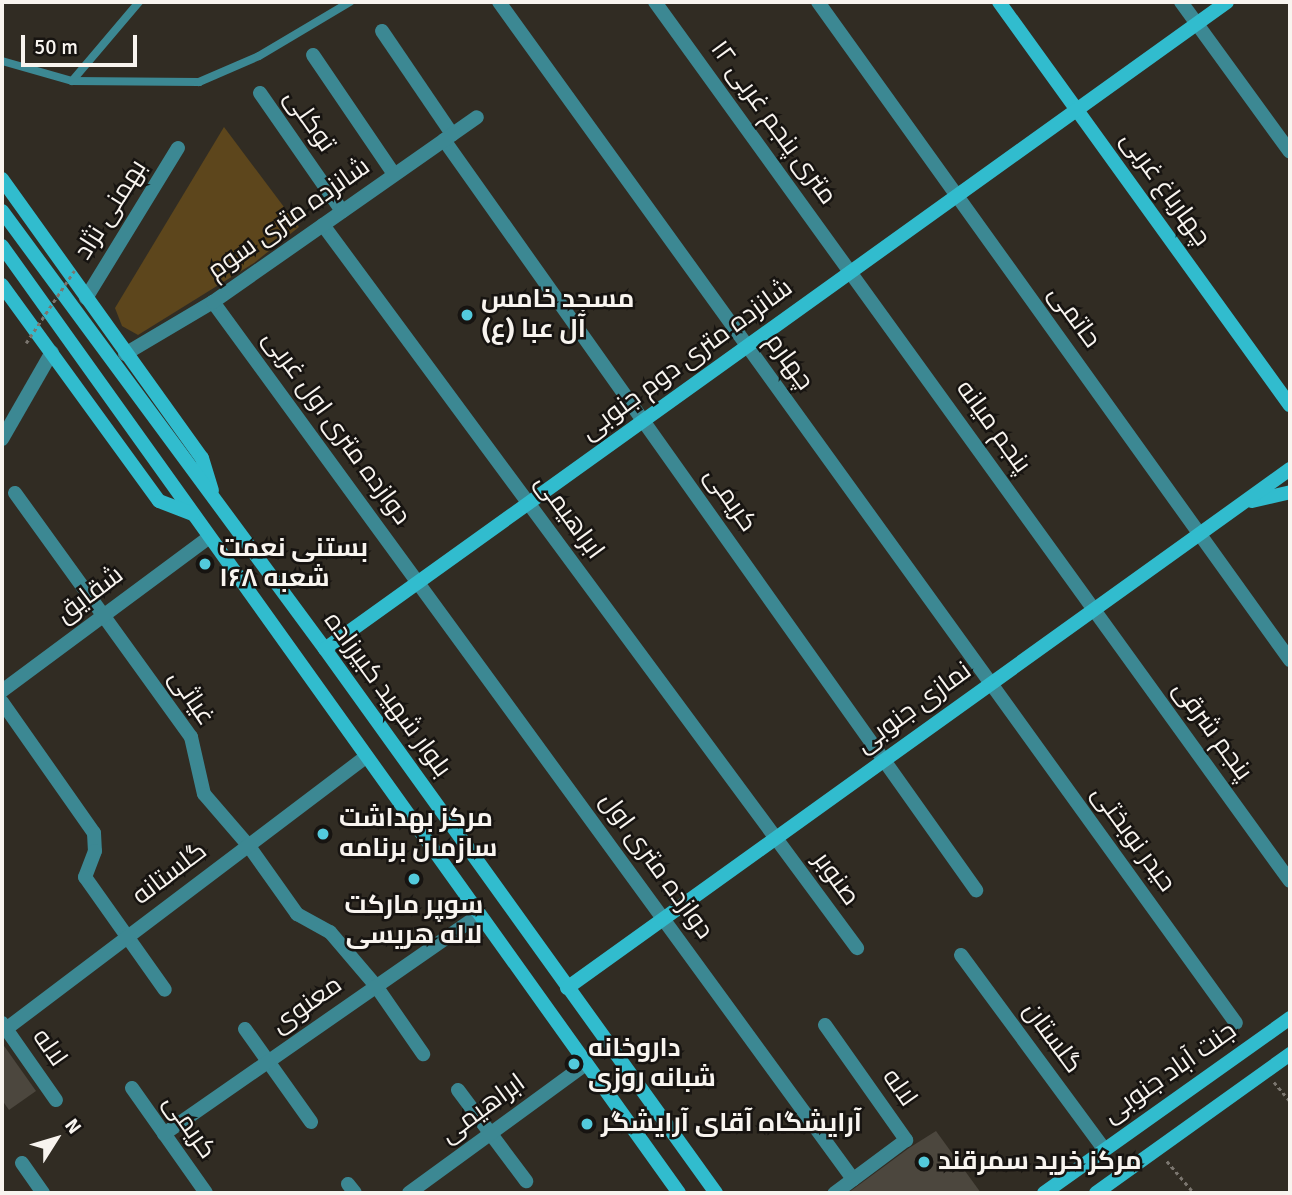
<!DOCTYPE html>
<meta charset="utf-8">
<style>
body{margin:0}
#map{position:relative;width:1292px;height:1195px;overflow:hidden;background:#312c23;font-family:Signika,Cairo,sans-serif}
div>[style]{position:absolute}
.green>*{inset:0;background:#5d461c}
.building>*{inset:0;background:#4c473e}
.path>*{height:2.5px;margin-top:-1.25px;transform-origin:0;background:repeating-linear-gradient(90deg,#7b766f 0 3.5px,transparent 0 7px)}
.lane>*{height:8px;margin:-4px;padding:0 4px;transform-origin:4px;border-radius:4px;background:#3c8893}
.street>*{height:14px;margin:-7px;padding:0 7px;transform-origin:7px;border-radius:7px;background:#3c8893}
.secondary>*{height:14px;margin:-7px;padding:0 7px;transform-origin:7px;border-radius:7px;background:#31bcce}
.path-bridge>*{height:2.5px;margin-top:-1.25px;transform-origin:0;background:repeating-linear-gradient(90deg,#7b766f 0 3.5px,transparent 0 7px)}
.dots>*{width:19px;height:19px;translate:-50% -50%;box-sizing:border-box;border:4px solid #171411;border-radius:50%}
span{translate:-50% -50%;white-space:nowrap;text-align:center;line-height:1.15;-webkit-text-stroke:5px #171411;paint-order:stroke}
.street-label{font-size:26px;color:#f8f4ef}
.poi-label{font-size:26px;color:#f8f4ef;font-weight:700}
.left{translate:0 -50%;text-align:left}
.frame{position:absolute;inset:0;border:4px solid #f8f4ef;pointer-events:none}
.north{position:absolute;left:21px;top:1104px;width:70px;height:70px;-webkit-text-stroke:5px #171411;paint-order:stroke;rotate:53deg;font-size:19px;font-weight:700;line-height:28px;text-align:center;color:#f8f4ef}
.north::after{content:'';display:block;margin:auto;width:24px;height:32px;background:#f8f4ef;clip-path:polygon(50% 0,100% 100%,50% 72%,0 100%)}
.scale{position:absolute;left:21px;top:35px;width:116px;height:32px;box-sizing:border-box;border:4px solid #f8f4ef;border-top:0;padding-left:9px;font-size:21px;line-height:24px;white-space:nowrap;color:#f8f4ef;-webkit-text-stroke:5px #171411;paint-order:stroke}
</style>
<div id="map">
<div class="green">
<i style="clip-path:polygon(224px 127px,299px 227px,254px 263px,138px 335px,122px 326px,115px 308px)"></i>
</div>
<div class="building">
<i style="clip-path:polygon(2px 1043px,36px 1091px,9px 1110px,2px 1100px)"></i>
<i style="clip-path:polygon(936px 1131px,981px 1193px,848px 1193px,909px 1148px)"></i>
</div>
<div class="path">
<i style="left:1274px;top:1082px;width:25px;rotate:50deg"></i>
<i style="left:1167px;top:1161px;width:42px;rotate:49.8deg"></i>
</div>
<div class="lane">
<i style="left:2px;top:61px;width:73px;rotate:15.9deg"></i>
<i style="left:72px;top:81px;width:104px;rotate:-49.7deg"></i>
<i style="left:72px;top:81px;width:127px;rotate:0.5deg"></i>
<i style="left:199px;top:82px;width:65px;rotate:-23.4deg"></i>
<i style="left:259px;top:56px;width:106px;rotate:-30.7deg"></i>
</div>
<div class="street">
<i style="left:499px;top:2px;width:1259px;rotate:54.18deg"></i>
<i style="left:655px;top:2px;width:1084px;rotate:54.16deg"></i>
<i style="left:818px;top:2px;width:810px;rotate:54.35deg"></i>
<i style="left:1181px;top:2px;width:185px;rotate:54deg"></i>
<i style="left:382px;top:31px;width:125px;rotate:55.8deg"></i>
<i style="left:313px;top:55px;width:144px;rotate:55.8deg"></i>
<i style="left:260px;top:93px;width:144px;rotate:55.2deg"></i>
<i style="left:444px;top:140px;width:920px;rotate:54.65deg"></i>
<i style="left:323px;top:225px;width:899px;rotate:53.55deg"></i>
<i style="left:86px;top:298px;width:176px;rotate:-58.5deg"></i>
<i style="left:213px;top:302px;width:1086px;rotate:53.88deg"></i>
<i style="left:125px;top:354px;width:102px;rotate:-30.6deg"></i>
<i style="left:213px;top:302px;width:322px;rotate:-35deg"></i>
<i style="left:2px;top:439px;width:100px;rotate:-60.1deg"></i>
<i style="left:15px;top:493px;width:301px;rotate:54.2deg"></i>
<i style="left:191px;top:737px;width:58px;rotate:77.2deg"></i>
<i style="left:204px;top:794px;width:67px;rotate:49.2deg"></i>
<i style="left:248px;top:845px;width:85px;rotate:54.6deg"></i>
<i style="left:297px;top:914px;width:38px;rotate:29deg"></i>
<i style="left:330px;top:932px;width:71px;rotate:49.6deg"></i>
<i style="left:376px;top:986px;width:83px;rotate:55.3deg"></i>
<i style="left:2px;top:691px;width:257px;rotate:-36.6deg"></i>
<i style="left:2px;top:702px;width:160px;rotate:54.9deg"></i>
<i style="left:94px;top:833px;width:18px;rotate:87deg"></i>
<i style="left:95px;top:851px;width:28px;rotate:111deg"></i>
<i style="left:85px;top:877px;width:138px;rotate:54.7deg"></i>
<i style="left:961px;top:955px;width:241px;rotate:53.6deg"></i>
<i style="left:2px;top:1023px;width:94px;rotate:55deg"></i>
<i style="left:825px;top:1025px;width:141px;rotate:54.8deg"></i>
<i style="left:906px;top:1140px;width:89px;rotate:143.3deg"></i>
<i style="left:6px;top:1029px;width:449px;rotate:-37.1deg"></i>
<i style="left:245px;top:1029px;width:114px;rotate:54.6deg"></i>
<i style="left:132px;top:1088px;width:128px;rotate:54.8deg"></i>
<i style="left:458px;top:1090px;width:114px;rotate:53.2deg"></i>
<i style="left:164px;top:1134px;width:382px;rotate:-34.8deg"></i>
<i style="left:22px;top:1163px;width:37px;rotate:55deg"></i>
<i style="left:348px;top:1184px;width:11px;rotate:52deg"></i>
<i style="left:409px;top:1193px;width:219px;rotate:-36.1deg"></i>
</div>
<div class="secondary">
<i style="left:999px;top:2px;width:497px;rotate:54.2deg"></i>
<i style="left:2px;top:179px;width:343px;rotate:54.4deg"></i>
<i style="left:202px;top:458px;width:34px;rotate:73deg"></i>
<i style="left:2px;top:211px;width:544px;rotate:53.59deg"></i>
<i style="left:325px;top:649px;width:670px;rotate:54.29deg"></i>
<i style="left:2px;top:246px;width:1164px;rotate:54.44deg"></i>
<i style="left:2px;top:285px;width:267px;rotate:54deg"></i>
<i style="left:159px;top:501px;width:36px;rotate:21deg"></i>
<i style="left:1252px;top:501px;width:39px;rotate:-13deg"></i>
<i style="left:325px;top:649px;width:1110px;rotate:-35.65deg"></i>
<i style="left:567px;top:988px;width:890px;rotate:-35.67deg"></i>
<i style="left:1044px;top:1193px;width:302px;rotate:-35.4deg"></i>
<i style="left:1096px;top:1193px;width:239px;rotate:-35.6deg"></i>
</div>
<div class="path-bridge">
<i style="left:26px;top:343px;width:87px;rotate:-56.3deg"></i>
</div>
<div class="dots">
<i style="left:467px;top:315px;background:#53cadc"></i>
<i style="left:205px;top:564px;background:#53cadc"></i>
<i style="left:323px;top:834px;background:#53cadc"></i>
<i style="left:414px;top:879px;background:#53cadc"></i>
<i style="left:574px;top:1064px;background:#53cadc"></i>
<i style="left:587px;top:1124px;background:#53cadc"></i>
<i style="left:924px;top:1162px;background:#53cadc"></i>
</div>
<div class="street-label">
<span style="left:309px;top:121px;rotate:55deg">توکلی</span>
<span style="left:773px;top:123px;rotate:54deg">۱۲ متری پنجم غربی</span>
<span style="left:1165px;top:189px;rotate:54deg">چهارباغ غربی</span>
<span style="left:111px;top:210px;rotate:-58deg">بهمنی نژاد</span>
<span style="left:289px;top:219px;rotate:-35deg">شانزده متری سوم</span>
<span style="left:1074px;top:317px;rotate:54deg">حاتمی</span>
<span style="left:687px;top:360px;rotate:-36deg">شانزده متری دوم جنوبی</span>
<span style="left:789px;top:362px;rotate:54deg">چهارم</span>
<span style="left:993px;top:427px;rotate:54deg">پنجم میانه</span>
<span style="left:336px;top:428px;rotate:54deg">دوازده متری اول غربی</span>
<span style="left:730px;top:500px;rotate:55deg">کریمی</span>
<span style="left:569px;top:517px;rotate:54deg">ابراهیمی</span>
<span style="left:90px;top:595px;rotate:-37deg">شقایق</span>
<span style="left:387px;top:695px;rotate:54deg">بلوار شهید کبیرزاده</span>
<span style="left:191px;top:698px;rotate:56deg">غیاثی</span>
<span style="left:914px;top:708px;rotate:-36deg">نمازی جنوبی</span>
<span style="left:1212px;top:731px;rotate:54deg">پنجم شرقی</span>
<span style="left:1133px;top:839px;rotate:54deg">حیدر نوبختی</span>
<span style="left:656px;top:866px;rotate:54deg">دوازده متری اول</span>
<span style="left:170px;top:874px;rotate:-37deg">گلستانه</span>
<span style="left:836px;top:879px;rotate:54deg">صنوبر</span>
<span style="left:307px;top:1005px;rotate:-35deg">معنوی</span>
<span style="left:1052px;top:1038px;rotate:54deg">گلستان</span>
<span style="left:49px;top:1048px;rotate:55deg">لاله</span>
<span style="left:1170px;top:1073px;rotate:-35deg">جنت آباد جنوبی</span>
<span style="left:899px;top:1088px;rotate:55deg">لاله</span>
<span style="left:483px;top:1109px;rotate:-36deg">ابراهیمی</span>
<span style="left:189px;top:1127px;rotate:55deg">کریمی</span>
</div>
<div class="poi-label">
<span class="left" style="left:481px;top:315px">مسجد خامس<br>آل عبا (ع)</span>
<span class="left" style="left:219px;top:564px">بستنی نعمت<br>شعبه ۱۶۸</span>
<span class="left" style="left:339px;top:834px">مرکز بهداشت<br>سازمان برنامه</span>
<span style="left:414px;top:921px">سوپر مارکت<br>لاله هریسی</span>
<span class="left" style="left:588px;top:1064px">داروخانه<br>شبانه روزی</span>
<span class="left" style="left:601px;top:1124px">آرایشگاه آقای آرایشگر</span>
<span class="left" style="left:938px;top:1162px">مرکز خرید سمرقند</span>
</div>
<div class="frame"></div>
<div class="north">N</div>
<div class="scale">50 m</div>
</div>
